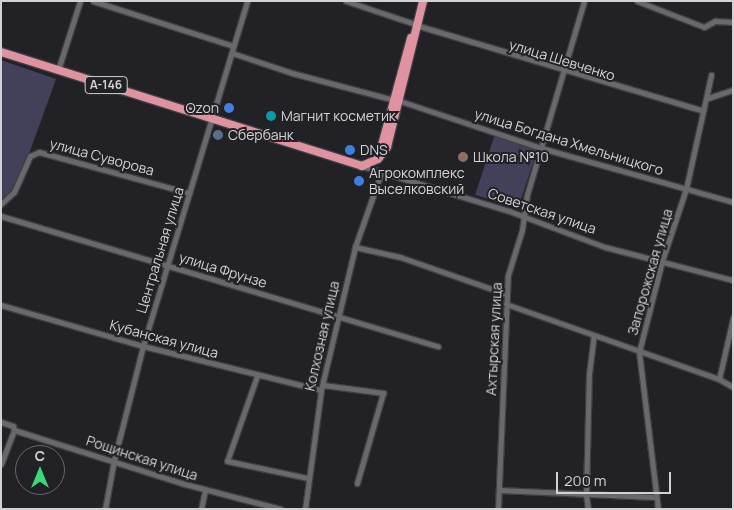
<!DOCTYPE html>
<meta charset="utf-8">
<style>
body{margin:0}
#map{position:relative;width:734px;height:510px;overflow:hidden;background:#222226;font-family:Manrope,sans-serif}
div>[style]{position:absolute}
.green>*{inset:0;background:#424159;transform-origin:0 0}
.roads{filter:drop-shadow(1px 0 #3f3f42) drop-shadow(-1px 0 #3f3f42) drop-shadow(0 1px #3f3f42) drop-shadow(0 -1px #3f3f42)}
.minor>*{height:5px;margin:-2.5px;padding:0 2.5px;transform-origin:2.5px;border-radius:2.5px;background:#68686d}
.highway>*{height:8px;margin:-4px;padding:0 4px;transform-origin:4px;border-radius:4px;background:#df929f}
.dots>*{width:14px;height:14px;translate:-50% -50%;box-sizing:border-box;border:2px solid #222226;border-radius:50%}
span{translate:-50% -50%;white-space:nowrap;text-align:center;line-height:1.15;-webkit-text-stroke:4px #222226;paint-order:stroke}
.shield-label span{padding:1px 4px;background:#222226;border:1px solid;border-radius:4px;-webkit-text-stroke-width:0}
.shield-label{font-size:12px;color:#d2d2d5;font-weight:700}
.street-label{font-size:14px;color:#d2d2d5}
.poi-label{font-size:14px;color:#d2d2d5}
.right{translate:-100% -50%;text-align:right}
.left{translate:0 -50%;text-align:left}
.frame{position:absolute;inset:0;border:2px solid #d2d2d5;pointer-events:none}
.north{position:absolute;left:15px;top:445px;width:50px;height:50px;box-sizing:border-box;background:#222226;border:1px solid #68686c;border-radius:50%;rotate:0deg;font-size:14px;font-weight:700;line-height:20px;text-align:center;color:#d2d2d5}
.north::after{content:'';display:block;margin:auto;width:18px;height:22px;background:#3fd77d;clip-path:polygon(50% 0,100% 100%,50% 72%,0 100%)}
.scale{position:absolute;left:556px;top:472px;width:115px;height:22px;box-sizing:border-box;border:2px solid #d2d2d5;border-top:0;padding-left:6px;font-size:15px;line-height:18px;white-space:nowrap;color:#d2d2d5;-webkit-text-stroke:4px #222226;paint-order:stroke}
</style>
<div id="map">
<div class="green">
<i style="clip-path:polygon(1px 60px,56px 79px,17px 187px,1px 199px)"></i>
<i style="left:495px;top:134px;width:45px;height:64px;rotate:18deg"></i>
</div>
<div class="roads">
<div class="minor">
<i style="left:93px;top:1px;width:147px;rotate:17.8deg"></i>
<i style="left:346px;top:1px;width:73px;rotate:18.4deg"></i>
<i style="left:637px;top:1px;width:72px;rotate:21.2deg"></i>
<i style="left:704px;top:27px;width:13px;rotate:-29deg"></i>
<i style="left:715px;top:21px;width:18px;rotate:3deg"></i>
<i style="left:419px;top:26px;width:294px;rotate:16.6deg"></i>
<i style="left:232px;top:53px;width:63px;rotate:18.4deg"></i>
<i style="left:292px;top:73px;width:106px;rotate:14.8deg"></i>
<i style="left:58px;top:70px;width:72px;rotate:-72.3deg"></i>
<i style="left:708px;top:98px;width:26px;rotate:-18deg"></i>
<i style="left:400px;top:101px;width:149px;rotate:18.4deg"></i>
<i style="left:541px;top:148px;width:199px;rotate:15.7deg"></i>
<i style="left:362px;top:166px;width:154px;rotate:17deg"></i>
<i style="left:509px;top:211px;width:103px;rotate:20.6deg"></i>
<i style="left:605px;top:247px;width:132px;rotate:14.5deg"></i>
<i style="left:1px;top:204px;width:18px;rotate:-43deg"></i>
<i style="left:14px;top:192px;width:39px;rotate:-66deg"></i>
<i style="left:30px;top:156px;width:10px;rotate:-24deg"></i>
<i style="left:39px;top:152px;width:156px;rotate:15.3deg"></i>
<i style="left:1px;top:216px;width:456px;rotate:16.6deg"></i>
<i style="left:355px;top:247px;width:46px;rotate:12.5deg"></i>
<i style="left:400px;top:257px;width:112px;rotate:19.2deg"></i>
<i style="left:506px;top:304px;width:226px;rotate:19.4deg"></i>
<i style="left:719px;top:379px;width:16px;rotate:30deg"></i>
<i style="left:1px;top:305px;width:148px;rotate:16.1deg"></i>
<i style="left:143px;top:346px;width:183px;rotate:13.9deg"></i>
<i style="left:257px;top:376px;width:90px;rotate:109.4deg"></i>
<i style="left:227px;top:461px;width:83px;rotate:11.9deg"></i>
<i style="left:719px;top:379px;width:63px;rotate:-77.1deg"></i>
<i style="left:323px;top:385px;width:61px;rotate:7.6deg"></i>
<i style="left:383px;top:393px;width:94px;rotate:106.1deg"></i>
<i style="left:1px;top:422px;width:13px;rotate:18deg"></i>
<i style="left:13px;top:426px;width:4px;rotate:76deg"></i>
<i style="left:14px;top:430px;width:175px;rotate:17.6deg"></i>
<i style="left:181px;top:483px;width:103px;rotate:14.6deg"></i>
<i style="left:1px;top:464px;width:36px;rotate:-69deg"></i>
<i style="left:499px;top:490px;width:156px;rotate:2.6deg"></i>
<i style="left:105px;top:509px;width:50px;rotate:-79.6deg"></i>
<i style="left:114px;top:460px;width:118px;rotate:-75.7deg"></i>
<i style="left:143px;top:346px;width:360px;rotate:-73.2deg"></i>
<i style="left:201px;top:509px;width:19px;rotate:-78deg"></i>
<i style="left:305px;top:509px;width:120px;rotate:-82.3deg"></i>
<i style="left:321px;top:390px;width:147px;rotate:-76.6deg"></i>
<i style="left:355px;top:247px;width:78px;rotate:-70.6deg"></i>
<i style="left:498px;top:509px;width:234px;rotate:-87.6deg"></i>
<i style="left:508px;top:275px;width:47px;rotate:-72.7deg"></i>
<i style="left:522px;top:230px;width:35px;rotate:-82deg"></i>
<i style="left:527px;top:195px;width:202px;rotate:-73.6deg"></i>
<i style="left:588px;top:509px;width:14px;rotate:-98deg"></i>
<i style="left:586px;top:495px;width:121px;rotate:-88.6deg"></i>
<i style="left:589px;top:374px;width:38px;rotate:-83deg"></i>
<i style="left:658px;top:509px;width:158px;rotate:-96.9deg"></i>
<i style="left:639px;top:352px;width:94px;rotate:-75.8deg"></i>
<i style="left:662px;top:261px;width:76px;rotate:-71.6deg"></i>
<i style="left:686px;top:189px;width:117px;rotate:-77.6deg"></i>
</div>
<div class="highway">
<i style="left:1px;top:52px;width:379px;rotate:17.5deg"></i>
<i style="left:362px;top:166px;width:17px;rotate:-24deg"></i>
<i style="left:378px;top:159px;width:15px;rotate:-53deg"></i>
<i style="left:387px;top:147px;width:150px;rotate:-76.1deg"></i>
<i style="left:382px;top:145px;width:111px;rotate:-74.8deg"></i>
</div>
</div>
<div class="dots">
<i style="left:229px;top:108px;background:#3f7fe0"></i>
<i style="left:271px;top:116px;background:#0f9aa8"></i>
<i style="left:218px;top:135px;background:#5c6f8a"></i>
<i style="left:350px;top:150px;background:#3f7fe0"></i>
<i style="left:463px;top:157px;background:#8d6e63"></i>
<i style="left:359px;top:181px;background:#3f7fe0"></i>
</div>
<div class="shield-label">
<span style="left:106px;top:85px">А-146</span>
</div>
<div class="street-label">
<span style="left:562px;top:60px;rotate:17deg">улица Шевченко</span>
<span style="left:569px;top:142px;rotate:17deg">улица Богдана Хмельницкого</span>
<span style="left:102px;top:157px;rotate:15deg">улица Суворова</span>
<span style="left:542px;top:211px;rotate:19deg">Советская улица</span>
<span style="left:160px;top:250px;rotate:-73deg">Центральная улица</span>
<span style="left:223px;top:270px;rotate:17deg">улица Фрунзе</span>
<span style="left:650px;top:272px;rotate:-74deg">Запорожская улица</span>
<span style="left:322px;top:336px;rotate:-77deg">Колхозная улица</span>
<span style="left:164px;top:339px;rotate:15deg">Кубанская улица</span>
<span style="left:494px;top:339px;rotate:-87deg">Ахтырская улица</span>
<span style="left:142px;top:458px;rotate:18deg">Рощинская улица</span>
</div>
<div class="poi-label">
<span class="right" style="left:219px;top:108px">Ozon</span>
<span class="left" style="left:281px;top:116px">Магнит косметик</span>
<span class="left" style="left:228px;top:135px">Сбербанк</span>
<span class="left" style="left:360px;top:150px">DNS</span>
<span class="left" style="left:473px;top:157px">Школа №10</span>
<span class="left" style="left:369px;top:181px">Агрокомплекс<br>Выселковский</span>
</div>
<div class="frame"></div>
<div class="north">С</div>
<div class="scale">200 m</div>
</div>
